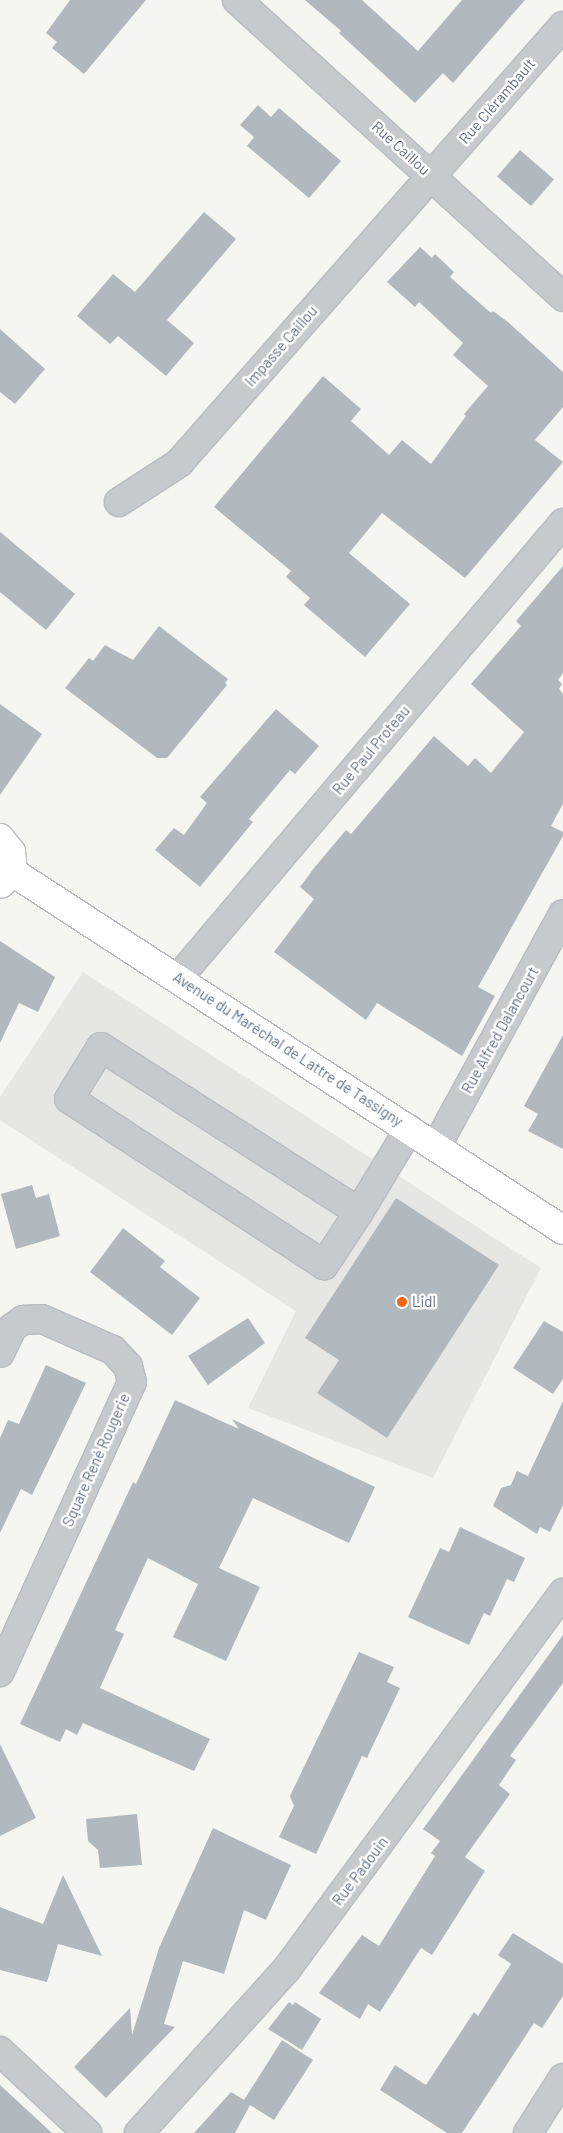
<!DOCTYPE html>
<meta charset="utf-8">
<style>
body{margin:0}
#map{position:relative;width:563px;height:2133px;overflow:hidden;background:#f5f6f1;font-family:Barlow,sans-serif}
div>[style]{position:absolute}
.built>*{inset:0;background:#e6e6e5}
.building>*{inset:0;background:#b1b8be;transform-origin:0 0}
.roads{filter:drop-shadow(1px 0 #b9bcc0) drop-shadow(-1px 0 #b9bcc0) drop-shadow(0 1px #b9bcc0) drop-shadow(0 -1px #b9bcc0)}
.minor>*{height:28px;margin:-14px;padding:0 14px;transform-origin:14px;border-radius:14px;background:#c7cacd}
.major>*{height:28px;margin:-14px;padding:0 14px;transform-origin:14px;border-radius:14px;background:#fff}
.dots>*{width:14px;height:14px;translate:-50% -50%;box-sizing:border-box;border:2px solid #fff;border-radius:50%}
span{translate:-50% -50%;white-space:nowrap;text-align:center;line-height:1.15;-webkit-text-stroke:5px #fff;paint-order:stroke}
.street-label{font-size:15px;color:#617185}
.poi-label{font-size:15px;color:#617185}
.left{translate:0 -50%;text-align:left}
</style>
<div id="map">
<div class="built">
<i style="clip-path:polygon(83px 972px,541px 1268px,433px 1478px,248px 1408px,296px 1311px,0 1120px,0 1097px)"></i>
</div>
<div class="building">
<i style="clip-path:polygon(70px 0,146px 0,84px 74px,52px 48px,57px 42px,46px 33px)"></i>
<i style="clip-path:polygon(305px 0,362px 0,418px 51px,462px 0,525px 0,453px 83px,443px 73px,415px 103px,339px 33px,341px 31px)"></i>
<i style="clip-path:polygon(258px 105px,271px 117px,279px 108px,341px 161px,309px 198px,247px 146px,254px 137px,240px 125px)"></i>
<i style="left:520px;top:150px;width:45px;height:35px;rotate:41deg"></i>
<i style="clip-path:polygon(204px 212px,236px 239px,167px 320px,194px 343px,166px 376px,118px 336px,110px 344px,77px 316px,113px 274px,135px 292px)"></i>
<i style="clip-path:polygon(420px 247px,432px 258px,435px 254px,454px 272px,450px 277px,491px 313px,493px 311px,508px 322px,563px 372px,563px 407px,535px 440px,563px 462px,465px 578px,382px 513px,349px 553px,410px 604px,365px 657px,304px 605px,310px 598px,286px 577px,291px 571px,214px 507px,323px 376px,361px 409px,351px 421px,389px 455px,402px 440px,431px 464px,466px 416px,464px 414px,488px 386px,453px 355px,463px 343px,419px 302px,415px 307px,387px 282px)"></i>
<i style="clip-path:polygon(0 329px,45px 369px,15px 404px,0 392px)"></i>
<i style="clip-path:polygon(0 532px,75px 594px,46px 630px,0 592px)"></i>
<i style="clip-path:polygon(563px 566px,563px 673px,558px 680px,562px 684px,559px 689px,563px 694px,563px 804px,551px 826px,563px 832px,563px 836px,478px 987px,495px 996px,462px 1056px,377px 1003px,366px 1020px,274px 952px,314px 899px,300px 887px,314px 868px,346px 830px,351px 834px,434px 736px,468px 766px,475px 758px,491px 773px,524px 732px,471px 684px,521px 626px,516px 621px)"></i>
<i style="clip-path:polygon(159px 626px,228px 679px,225px 683px,227px 685px,167px 758px,157px 758px,65px 688px,89px 658px,93px 661px,105px 645px,133px 660px)"></i>
<i style="clip-path:polygon(0 704px,42px 734px,0 795px)"></i>
<i style="clip-path:polygon(276px 709px,319px 746px,295px 774px,290px 770px,249px 819px,253px 822px,200px 887px,155px 850px,174px 828px,184px 835px,207px 803px,200px 797px)"></i>
<i style="clip-path:polygon(0 941px,55px 977px,38px 1012px,19px 1003px,0 1043px)"></i>
<i style="clip-path:polygon(563px 1035px,563px 1149px,528px 1131px,538px 1114px,524px 1106px)"></i>
<i style="clip-path:polygon(32px 1185px,36px 1198px,49px 1194px,60px 1236px,16px 1249px,1px 1194px)"></i>
<i style="clip-path:polygon(396px 1198px,499px 1265px,387px 1438px,317px 1393px,339px 1360px,305px 1338px)"></i>
<i style="clip-path:polygon(123px 1228px,165px 1261px,160px 1267px,200px 1298px,172px 1335px,90px 1272px)"></i>
<i style="clip-path:polygon(248px 1318px,265px 1343px,208px 1385px,188px 1356px)"></i>
<i style="clip-path:polygon(544px 1321px,563px 1332px,563px 1379px,553px 1394px,513px 1368px)"></i>
<i style="clip-path:polygon(46px 1365px,86px 1383px,32px 1495px,21px 1489px,0 1533px,0 1438px,8px 1420px,19px 1424px)"></i>
<i style="clip-path:polygon(175px 1400px,239px 1429px,232px 1419px,375px 1487px,349px 1543px,253px 1498px,219px 1568px,260px 1587px,226px 1661px,173px 1637px,198px 1584px,148px 1558px,115px 1630px,124px 1634px,100px 1688px,210px 1739px,194px 1771px,83px 1723px,77px 1735px,66px 1729px,60px 1742px,20px 1724px,133px 1482px,136px 1484px)"></i>
<i style="clip-path:polygon(563px 1401px,563px 1505px,550px 1532px,540px 1527px,537px 1534px,493px 1506px,501px 1488px,511px 1485px,517px 1471px,528px 1476px)"></i>
<i style="clip-path:polygon(460px 1527px,525px 1558px,514px 1582px,507px 1579px,490px 1616px,484px 1613px,469px 1645px,408px 1617px,440px 1548px,449px 1552px)"></i>
<i style="clip-path:polygon(563px 1635px,563px 1683px,510px 1756px,516px 1760px,499px 1785px,510px 1794px,465px 1857px,485px 1871px,432px 1955px,421px 1948px,380px 2012px,368px 2004px,360px 2019px,319px 1993px,362px 1935px,379px 1946px,435px 1856px,431px 1853px,440px 1841px,423px 1829px)"></i>
<i style="clip-path:polygon(359px 1652px,394px 1667px,387px 1682px,400px 1688px,367px 1758px,362px 1756px,316px 1854px,279px 1837px,294px 1806px,290px 1796px)"></i>
<i style="clip-path:polygon(0 1744px,36px 1818px,0 1836px)"></i>
<i style="clip-path:polygon(137px 1814px,142px 1865px,100px 1868px,98px 1850px,88px 1841px,86px 1819px)"></i>
<i style="clip-path:polygon(213px 1828px,291px 1865px,266px 1920px,244px 1910px,224px 1974px,183px 1961px,164px 2024px,175px 2027px,106px 2098px,74px 2067px,130px 2008px,132px 2035px,159px 1948px)"></i>
<i style="clip-path:polygon(63px 1875px,102px 1956px,58px 1944px,47px 1982px,0 1970px,0 1907px,43px 1924px)"></i>
<i style="clip-path:polygon(513px 1933px,563px 1964px,563px 1996px,542px 2028px,534px 2023px,462px 2133px,447px 2133px,380px 2090px,395px 2065px,426px 2085px,474px 2012px,478px 2016px,511px 1964px,498px 1955px)"></i>
<i style="clip-path:polygon(289px 2002px,293px 2005px,295px 2002px,321px 2019px,302px 2050px,268px 2029px)"></i>
<i style="clip-path:polygon(282px 2040px,313px 2060px,274px 2120px,250px 2105px,235px 2133px,194px 2133px,231px 2092px,244px 2100px)"></i>
<i style="clip-path:polygon(0 2085px,52px 2133px,0 2133px)"></i>
</div>
<div class="roads">
<div class="minor">
<i style="left:237px;top:0;width:441px;rotate:42.3deg"></i>
<i style="left:119px;top:502px;width:72px;rotate:-33deg"></i>
<i style="left:179px;top:463px;width:582px;rotate:-48.69deg"></i>
<i style="left:179px;top:977px;width:595px;rotate:-49.77deg"></i>
<i style="left:436px;top:1147px;width:265px;rotate:-61.4deg"></i>
<i style="left:359px;top:1212px;width:64px;rotate:123.4deg"></i>
<i style="left:324px;top:1265px;width:304px;rotate:-146.9deg"></i>
<i style="left:69px;top:1099px;width:61px;rotate:-58.4deg"></i>
<i style="left:101px;top:1047px;width:306px;rotate:32.6deg"></i>
<i style="left:359px;top:1212px;width:97px;rotate:-58.9deg"></i>
<i style="left:0;top:1353px;width:28px;rotate:-64deg"></i>
<i style="left:12px;top:1328px;width:14px;rotate:-36deg"></i>
<i style="left:23px;top:1320px;width:19px;rotate:-3deg"></i>
<i style="left:42px;top:1319px;width:77px;rotate:23.6deg"></i>
<i style="left:113px;top:1350px;width:22px;rotate:47deg"></i>
<i style="left:128px;top:1366px;width:16px;rotate:76deg"></i>
<i style="left:132px;top:1382px;width:319px;rotate:114.5deg"></i>
<i style="left:0;top:2051px;width:120px;rotate:43.3deg"></i>
<i style="left:139px;top:2133px;width:219px;rotate:-48deg"></i>
<i style="left:286px;top:1970px;width:468px;rotate:-53.7deg"></i>
<i style="left:528px;top:2133px;width:65px;rotate:-57.5deg"></i>
</div>
<div class="major">
<i style="left:0;top:838px;width:18px;rotate:52deg"></i>
<i style="left:11px;top:852px;width:9px;rotate:84deg"></i>
<i style="left:12px;top:861px;width:10px;rotate:96deg"></i>
<i style="left:11px;top:871px;width:16px;rotate:128deg"></i>
<i style="left:11px;top:871px;width:658px;rotate:33.04deg"></i>
</div>
</div>
<div class="dots">
<i style="left:402px;top:1302px;background:#f46412"></i>
</div>
<div class="street-label">
<span style="left:497px;top:101px;rotate:-49deg">Rue Clérambault</span>
<span style="left:401px;top:148px;rotate:42deg">Rue Caillou</span>
<span style="left:281px;top:346px;rotate:-49deg">Impasse Caillou</span>
<span style="left:371px;top:750px;rotate:-50deg">Rue Paul Proteau</span>
<span style="left:500px;top:1030px;rotate:-61deg">Rue Alfred Dalancourt</span>
<span style="left:288px;top:1049px;rotate:33deg">Avenue du Maréchal de Lattre de Tassigny</span>
<span style="left:96px;top:1460px;rotate:-66deg">Square René Rougerie</span>
<span style="left:360px;top:1871px;rotate:-53deg">Rue Padouin</span>
</div>
<div class="poi-label">
<span class="left" style="left:412px;top:1302px">Lidl</span>
</div>
</div>
